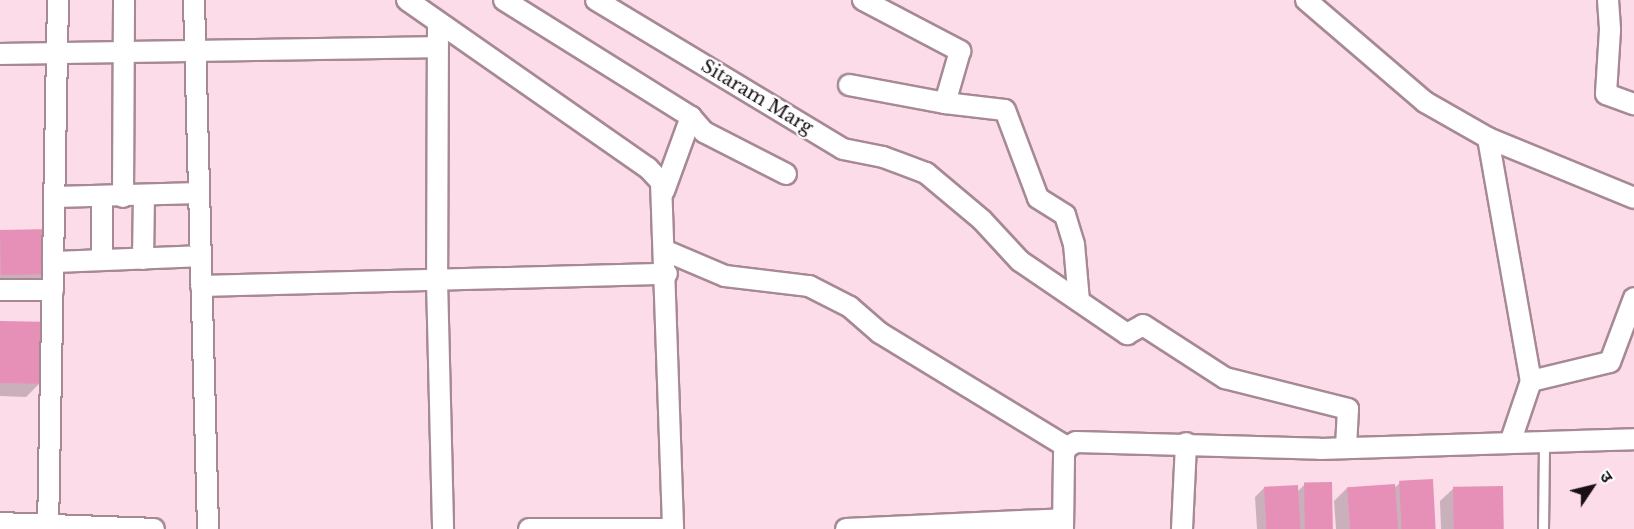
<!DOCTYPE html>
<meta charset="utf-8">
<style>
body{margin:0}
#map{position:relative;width:1634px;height:529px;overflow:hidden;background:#fddcea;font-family:"Libre Baskerville","Noto Sans Devanagari",serif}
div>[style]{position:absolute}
.shadow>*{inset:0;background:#0003}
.building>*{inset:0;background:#e790b7;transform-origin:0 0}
.roads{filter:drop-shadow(2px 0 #a78996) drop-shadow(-2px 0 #a78996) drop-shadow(0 2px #a78996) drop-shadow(0 -2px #a78996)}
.service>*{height:9px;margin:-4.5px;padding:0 4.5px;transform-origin:4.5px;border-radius:4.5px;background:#fff}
.minor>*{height:20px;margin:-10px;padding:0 10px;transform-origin:10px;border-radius:10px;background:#fff}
span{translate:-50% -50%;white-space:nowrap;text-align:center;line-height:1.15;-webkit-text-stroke:4.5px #fff;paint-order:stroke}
.street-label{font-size:18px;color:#190f13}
.north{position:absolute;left:1562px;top:457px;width:60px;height:60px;-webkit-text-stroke:4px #fff;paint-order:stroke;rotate:55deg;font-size:16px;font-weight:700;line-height:24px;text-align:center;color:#190f13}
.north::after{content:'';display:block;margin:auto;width:21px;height:27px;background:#190f13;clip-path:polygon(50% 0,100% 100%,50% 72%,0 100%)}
</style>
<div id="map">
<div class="shadow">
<i style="clip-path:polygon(0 231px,51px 274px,38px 287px,0 288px)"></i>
<i style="clip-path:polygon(0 323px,40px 383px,26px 397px,0 396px)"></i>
<i style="clip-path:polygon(1400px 483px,1434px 529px,1336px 529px,1334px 501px,1347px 488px,1394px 488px)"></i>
<i style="clip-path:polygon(1305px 484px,1332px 529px,1257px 529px,1255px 497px,1264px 488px,1296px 493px)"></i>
<i style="clip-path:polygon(1454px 488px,1502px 529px,1441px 529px,1440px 501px)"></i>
</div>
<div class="building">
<i style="left:52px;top:229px;width:45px;height:52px;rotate:89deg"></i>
<i style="left:0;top:321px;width:42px;height:62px;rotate:1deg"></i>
<i style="left:1433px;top:479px;width:50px;height:34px;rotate:87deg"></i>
<i style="left:1332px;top:482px;width:47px;height:28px;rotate:89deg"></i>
<i style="left:1395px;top:484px;width:45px;height:48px;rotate:86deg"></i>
<i style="left:1298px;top:485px;width:44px;height:34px;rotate:87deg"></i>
<i style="left:1503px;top:486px;width:43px;height:50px;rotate:89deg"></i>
</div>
<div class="roads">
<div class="service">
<i style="left:1543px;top:529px;width:87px;rotate:-89.3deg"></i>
</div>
<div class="minor">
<i style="left:194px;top:0;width:529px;rotate:88.48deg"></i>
<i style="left:407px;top:0;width:294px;rotate:34.9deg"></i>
<i style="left:648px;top:168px;width:19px;rotate:47deg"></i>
<i style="left:661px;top:182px;width:347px;rotate:88deg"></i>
<i style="left:504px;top:0;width:221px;rotate:32deg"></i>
<i style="left:691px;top:117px;width:20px;rotate:49deg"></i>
<i style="left:704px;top:132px;width:92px;rotate:27.1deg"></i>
<i style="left:596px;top:0;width:288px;rotate:31.1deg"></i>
<i style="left:843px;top:149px;width:41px;rotate:11.3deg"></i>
<i style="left:883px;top:157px;width:46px;rotate:20.4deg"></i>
<i style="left:926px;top:173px;width:73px;rotate:40deg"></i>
<i style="left:982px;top:220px;width:56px;rotate:47.2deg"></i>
<i style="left:1020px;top:261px;width:130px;rotate:34.3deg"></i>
<i style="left:1127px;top:334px;width:18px;rotate:-29deg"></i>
<i style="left:1143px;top:325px;width:98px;rotate:32.9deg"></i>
<i style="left:1225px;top:378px;width:127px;rotate:14.1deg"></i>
<i style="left:1348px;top:409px;width:39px;rotate:93deg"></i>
<i style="left:863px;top:0;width:110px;rotate:27.7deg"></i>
<i style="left:960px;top:51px;width:54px;rotate:106.1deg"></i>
<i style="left:945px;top:103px;width:60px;rotate:6.7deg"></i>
<i style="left:1005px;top:110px;width:94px;rotate:69.4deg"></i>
<i style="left:1038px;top:198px;width:32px;rotate:32deg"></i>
<i style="left:1065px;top:215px;width:30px;rotate:73deg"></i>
<i style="left:1074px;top:244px;width:57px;rotate:85deg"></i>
<i style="left:1306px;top:0;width:157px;rotate:40.6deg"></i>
<i style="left:1425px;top:102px;width:73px;rotate:29.7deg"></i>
<i style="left:1488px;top:138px;width:158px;rotate:22.3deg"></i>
<i style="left:1608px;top:0;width:30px;rotate:86deg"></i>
<i style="left:1610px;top:30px;width:64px;rotate:93.6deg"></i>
<i style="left:1606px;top:94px;width:30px;rotate:20deg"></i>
<i style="left:438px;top:23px;width:257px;rotate:90.2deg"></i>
<i style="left:437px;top:280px;width:249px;rotate:88.6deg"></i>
<i style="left:0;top:54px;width:437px;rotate:-0.9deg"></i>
<i style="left:849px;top:85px;width:98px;rotate:10.6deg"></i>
<i style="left:1488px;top:138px;width:247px;rotate:80deg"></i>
<i style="left:664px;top:191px;width:79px;rotate:-70deg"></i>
<i style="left:55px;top:197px;width:144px;rotate:-1.6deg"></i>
<i style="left:102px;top:197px;width:63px;rotate:90deg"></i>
<i style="left:123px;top:197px;width:197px;rotate:-89.7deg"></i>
<i style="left:666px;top:251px;width:64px;rotate:23deg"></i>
<i style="left:725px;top:276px;width:85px;rotate:6.8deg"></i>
<i style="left:809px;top:286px;width:46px;rotate:27.1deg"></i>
<i style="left:850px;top:307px;width:40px;rotate:41deg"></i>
<i style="left:880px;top:333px;width:219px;rotate:31.4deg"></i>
<i style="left:143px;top:259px;width:63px;rotate:-89.1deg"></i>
<i style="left:53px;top:262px;width:147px;rotate:-2.3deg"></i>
<i style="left:201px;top:286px;width:466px;rotate:-1.5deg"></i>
<i style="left:0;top:290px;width:53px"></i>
<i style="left:1510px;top:443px;width:65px;rotate:-71.3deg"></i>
<i style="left:1531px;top:381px;width:81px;rotate:-13.5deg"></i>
<i style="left:1610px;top:362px;width:68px;rotate:-69.4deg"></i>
<i style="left:0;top:523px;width:154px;rotate:2.2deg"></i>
<i style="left:48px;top:529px;width:529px;rotate:-88.92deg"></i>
<i style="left:529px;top:529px;width:144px"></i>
<i style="left:846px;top:529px;width:217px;rotate:-2.6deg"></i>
<i style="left:1063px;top:529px;width:75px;rotate:-89.2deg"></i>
<i style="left:1064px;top:454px;width:8px;rotate:-67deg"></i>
<i style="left:1067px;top:447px;width:10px;rotate:-29deg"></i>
<i style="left:1076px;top:442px;width:244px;rotate:1.6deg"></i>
<i style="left:1320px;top:449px;width:314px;rotate:-1.8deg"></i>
<i style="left:1182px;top:529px;width:86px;rotate:-87.3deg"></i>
</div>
</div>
<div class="street-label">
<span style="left:757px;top:97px;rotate:31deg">Sitaram Marg</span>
</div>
<div class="north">उ</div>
</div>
